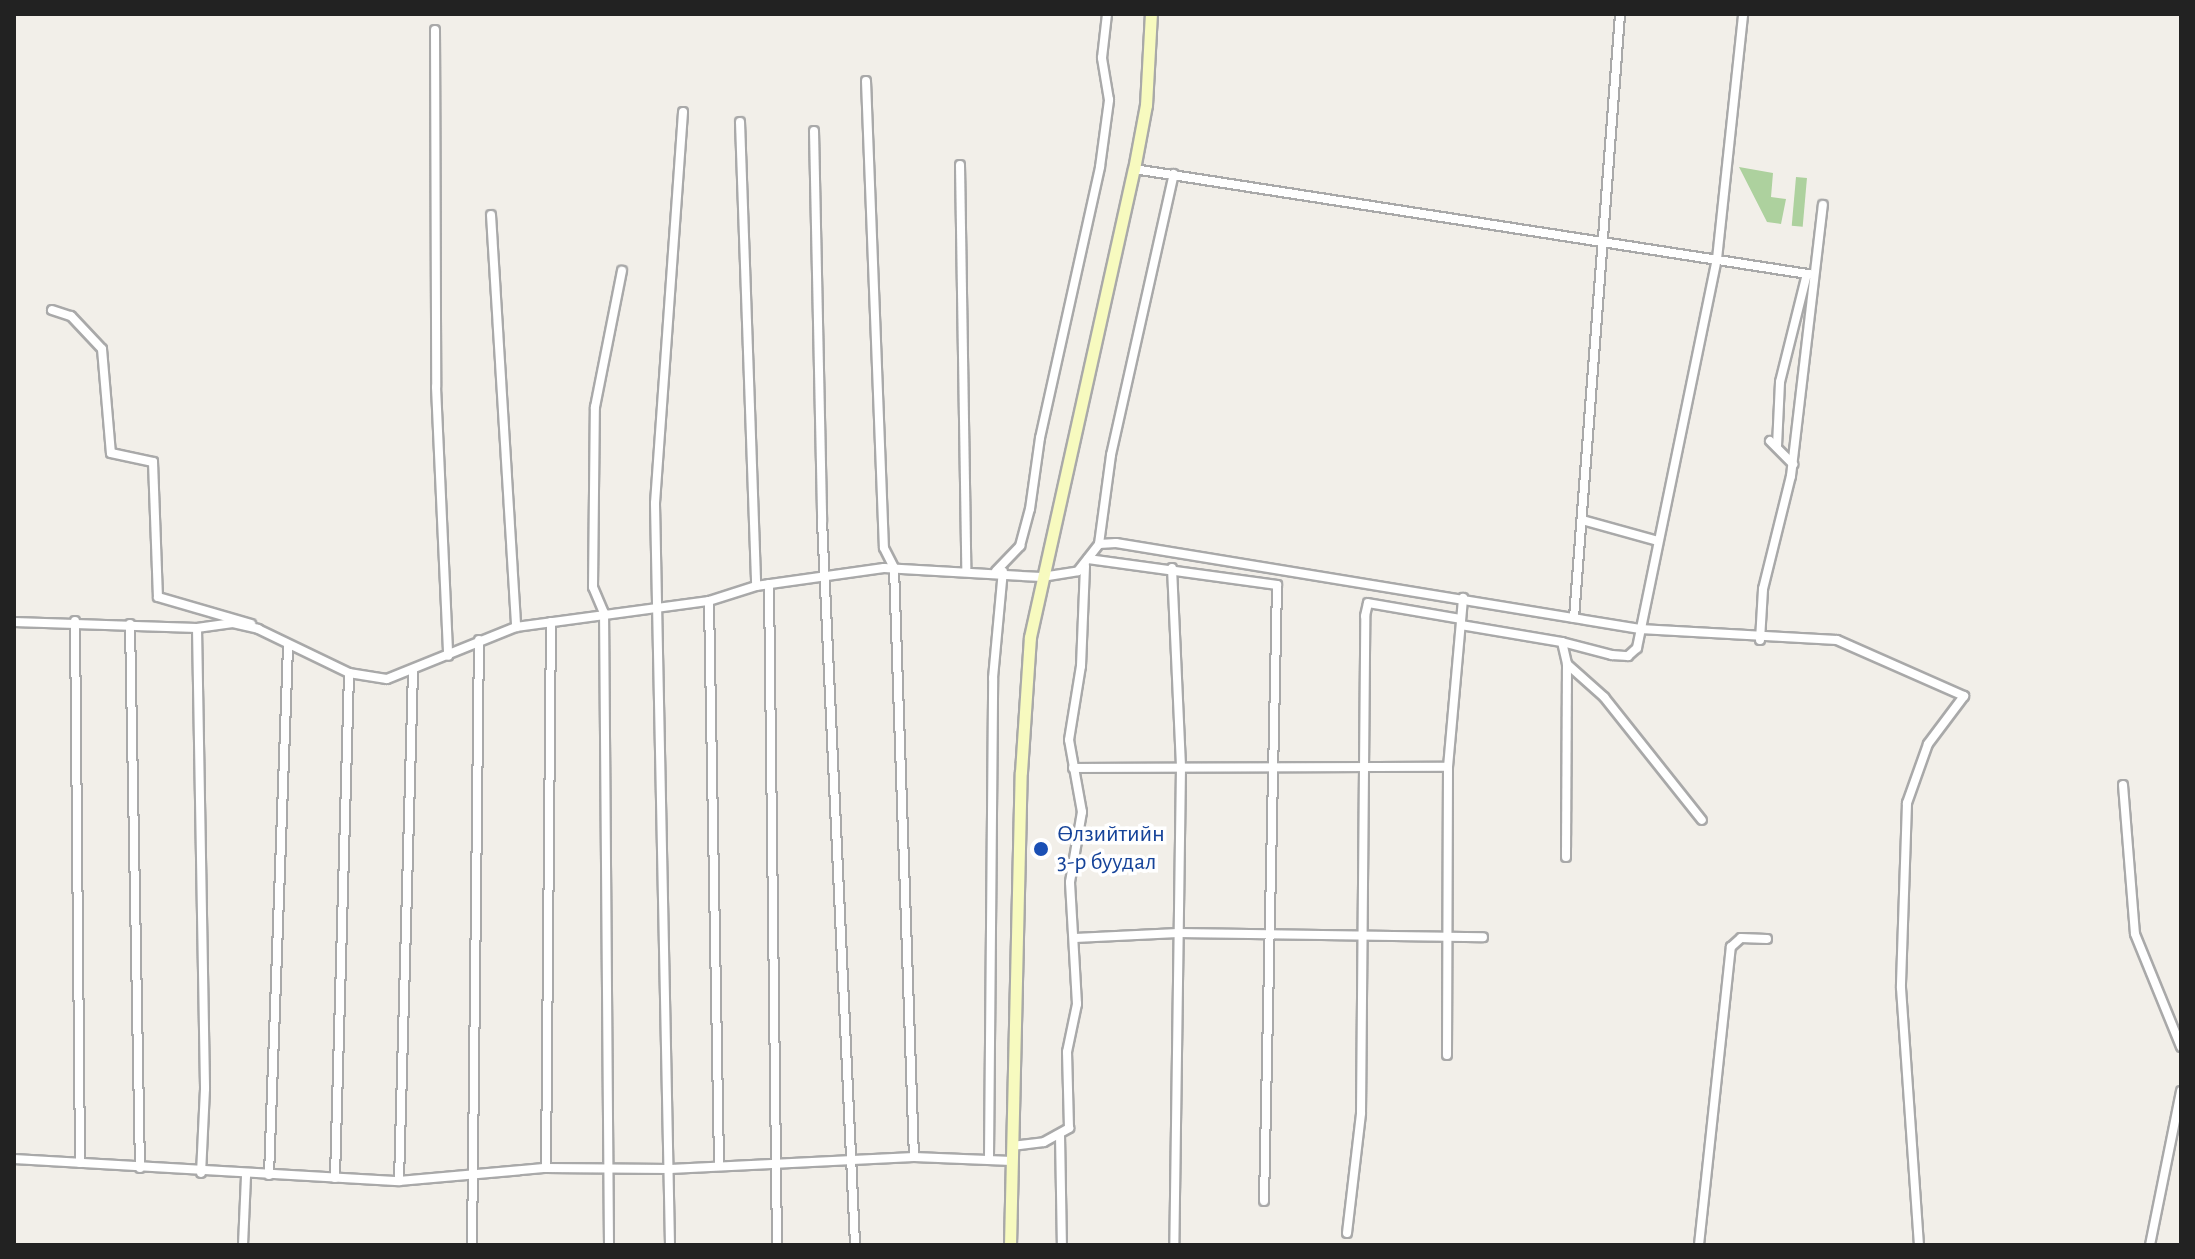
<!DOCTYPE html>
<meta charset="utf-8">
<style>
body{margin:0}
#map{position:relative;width:2195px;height:1259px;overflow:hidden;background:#f2efe9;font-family:"Alegreya Sans",sans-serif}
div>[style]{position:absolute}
.forest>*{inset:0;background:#add19e;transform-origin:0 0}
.roads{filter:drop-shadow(2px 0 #a9a9a9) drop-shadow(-2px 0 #a9a9a9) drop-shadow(0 2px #a9a9a9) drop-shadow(0 -2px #a9a9a9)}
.minor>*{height:8px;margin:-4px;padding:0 4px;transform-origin:4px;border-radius:4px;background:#fff}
.secondary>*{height:11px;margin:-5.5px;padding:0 5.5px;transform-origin:5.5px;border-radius:5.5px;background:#f7fabf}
.dots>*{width:22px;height:22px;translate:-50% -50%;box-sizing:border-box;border:4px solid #fff;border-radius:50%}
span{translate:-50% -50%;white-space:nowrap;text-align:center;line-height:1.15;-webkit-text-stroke:7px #fff;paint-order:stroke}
.transit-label{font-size:24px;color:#164399}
.left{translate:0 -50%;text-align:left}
.frame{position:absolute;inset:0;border:16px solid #222;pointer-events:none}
</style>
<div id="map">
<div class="forest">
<i style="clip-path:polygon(1739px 167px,1773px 173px,1771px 197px,1786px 199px,1781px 224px,1767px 222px)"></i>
<i style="left:1796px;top:177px;width:11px;height:49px;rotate:5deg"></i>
</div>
<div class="roads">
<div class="minor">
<i style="left:435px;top:30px;width:357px;rotate:89.8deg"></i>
<i style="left:436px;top:387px;width:269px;rotate:87.4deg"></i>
<i style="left:866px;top:81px;width:467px;rotate:87.8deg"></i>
<i style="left:884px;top:548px;width:22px;rotate:63deg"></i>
<i style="left:894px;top:568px;width:589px;rotate:88.06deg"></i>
<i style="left:740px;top:122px;width:464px;rotate:88deg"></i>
<i style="left:814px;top:131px;width:389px;rotate:88.8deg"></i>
<i style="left:822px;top:520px;width:726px;rotate:87.39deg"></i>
<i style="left:960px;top:165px;width:404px;rotate:89.1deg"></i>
<i style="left:1134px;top:169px;width:688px;rotate:8.86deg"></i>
<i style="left:491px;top:215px;width:413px;rotate:86.5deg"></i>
<i style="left:52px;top:310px;width:20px;rotate:18deg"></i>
<i style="left:71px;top:316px;width:45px;rotate:46.8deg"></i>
<i style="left:102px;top:349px;width:104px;rotate:85.1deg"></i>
<i style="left:111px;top:453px;width:43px;rotate:12.1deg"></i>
<i style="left:153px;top:462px;width:135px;rotate:87.9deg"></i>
<i style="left:158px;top:597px;width:97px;rotate:16.2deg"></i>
<i style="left:1770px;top:441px;width:33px;rotate:45deg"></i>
<i style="left:1777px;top:446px;width:64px;rotate:-87.3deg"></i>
<i style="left:1780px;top:382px;width:111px;rotate:-76deg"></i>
<i style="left:1582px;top:520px;width:79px;rotate:15.4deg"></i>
<i style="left:1099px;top:544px;width:90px;rotate:-82.3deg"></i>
<i style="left:1111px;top:455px;width:288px;rotate:-77.4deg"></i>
<i style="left:1088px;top:559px;width:191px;rotate:7.8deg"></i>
<i style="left:1277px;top:585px;width:616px;rotate:91.21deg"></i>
<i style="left:1172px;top:568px;width:199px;rotate:87.4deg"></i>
<i style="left:1181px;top:767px;width:478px;rotate:90.8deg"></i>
<i style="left:996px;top:571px;width:35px;rotate:-46deg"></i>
<i style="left:1020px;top:546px;width:38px;rotate:-75deg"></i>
<i style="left:1030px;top:509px;width:72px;rotate:-82deg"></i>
<i style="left:1040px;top:438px;width:278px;rotate:-77.5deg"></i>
<i style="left:1100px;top:167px;width:68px;rotate:-82.3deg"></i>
<i style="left:1109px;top:100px;width:43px;rotate:-99.5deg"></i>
<i style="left:1102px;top:58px;width:44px;rotate:-83.5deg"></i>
<i style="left:769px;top:584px;width:661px;rotate:89.31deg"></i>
<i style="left:709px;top:601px;width:564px;rotate:88.98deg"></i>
<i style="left:1574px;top:618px;width:606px;rotate:-85.64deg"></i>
<i style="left:75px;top:621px;width:542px;rotate:89.47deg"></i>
<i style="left:14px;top:622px;width:183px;rotate:1.9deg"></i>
<i style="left:197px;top:628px;width:36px;rotate:-8deg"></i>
<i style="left:233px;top:623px;width:26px;rotate:13deg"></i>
<i style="left:258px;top:629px;width:101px;rotate:25.8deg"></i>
<i style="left:349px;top:673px;width:38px;rotate:9deg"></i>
<i style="left:387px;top:679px;width:139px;rotate:-22deg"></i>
<i style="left:516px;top:627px;width:195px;rotate:-7.7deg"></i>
<i style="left:709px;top:601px;width:49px;rotate:-17.7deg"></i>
<i style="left:756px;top:586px;width:129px;rotate:-8deg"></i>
<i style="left:884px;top:568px;width:158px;rotate:3.3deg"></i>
<i style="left:1042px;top:577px;width:36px;rotate:-9deg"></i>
<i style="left:1078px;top:571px;width:34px;rotate:-52deg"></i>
<i style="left:1099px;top:544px;width:17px;rotate:-3deg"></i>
<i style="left:1116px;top:543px;width:531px;rotate:9.32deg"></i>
<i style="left:1640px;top:629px;width:197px;rotate:3.2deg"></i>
<i style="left:1837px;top:640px;width:139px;rotate:23.8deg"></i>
<i style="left:1964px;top:696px;width:60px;rotate:126.9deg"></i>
<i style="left:1928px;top:744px;width:63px;rotate:109.6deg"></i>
<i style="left:1907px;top:803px;width:185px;rotate:91.9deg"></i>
<i style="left:1901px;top:988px;width:258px;rotate:86deg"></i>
<i style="left:130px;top:624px;width:544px;rotate:88.95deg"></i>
<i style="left:1461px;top:625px;width:102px;rotate:9.6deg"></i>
<i style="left:1562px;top:642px;width:23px;rotate:77deg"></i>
<i style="left:1567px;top:664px;width:193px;rotate:90.3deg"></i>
<i style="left:197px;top:628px;width:461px;rotate:89deg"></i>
<i style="left:205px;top:1089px;width:84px;rotate:92.7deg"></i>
<i style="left:1760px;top:640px;width:51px;rotate:-86.6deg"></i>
<i style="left:1763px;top:589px;width:116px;rotate:-76.1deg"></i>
<i style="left:1791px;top:476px;width:273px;rotate:-83.3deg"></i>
<i style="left:1562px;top:642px;width:52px;rotate:14.6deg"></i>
<i style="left:1612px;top:655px;width:16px;rotate:4deg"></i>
<i style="left:1628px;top:656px;width:12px;rotate:-42deg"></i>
<i style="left:1637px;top:648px;width:397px;rotate:-78.4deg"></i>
<i style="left:1717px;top:259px;width:246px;rotate:-83.9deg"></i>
<i style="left:1567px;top:664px;width:50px;rotate:41.7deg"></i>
<i style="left:1604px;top:697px;width:157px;rotate:51.5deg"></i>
<i style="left:1073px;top:768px;width:375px;rotate:-0.2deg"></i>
<i style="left:2123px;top:785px;width:149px;rotate:85.4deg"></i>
<i style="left:2135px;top:934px;width:122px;rotate:67.8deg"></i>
<i style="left:1075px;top:938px;width:103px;rotate:-2.8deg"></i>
<i style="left:1178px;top:933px;width:305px;rotate:0.8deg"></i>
<i style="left:1447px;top:1055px;width:288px;rotate:-89.8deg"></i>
<i style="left:1448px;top:767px;width:170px;rotate:-84.9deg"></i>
<i style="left:1060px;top:1135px;width:110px;rotate:89deg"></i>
<i style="left:1012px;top:1146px;width:32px;rotate:-7deg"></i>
<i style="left:1044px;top:1142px;width:29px;rotate:-29deg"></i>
<i style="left:1069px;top:1128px;width:76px;rotate:-91.5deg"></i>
<i style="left:1067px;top:1052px;width:49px;rotate:-78.2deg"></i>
<i style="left:1077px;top:1004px;width:122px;rotate:-93.3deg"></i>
<i style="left:1070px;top:882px;width:71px;rotate:-80.3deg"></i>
<i style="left:1082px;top:812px;width:73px;rotate:-100.2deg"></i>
<i style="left:1069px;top:740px;width:75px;rotate:-80.8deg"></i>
<i style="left:1081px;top:666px;width:100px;rotate:-87.7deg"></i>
<i style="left:989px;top:1157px;width:479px;rotate:-89.5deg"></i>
<i style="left:993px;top:678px;width:107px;rotate:-84.7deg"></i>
<i style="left:14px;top:1159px;width:386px;rotate:3.3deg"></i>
<i style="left:399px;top:1181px;width:148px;rotate:-5.1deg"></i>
<i style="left:546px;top:1168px;width:124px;rotate:0.5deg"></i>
<i style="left:670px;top:1169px;width:244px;rotate:-2.8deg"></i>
<i style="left:914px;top:1157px;width:98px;rotate:2.3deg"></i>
<i style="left:546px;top:1168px;width:546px;rotate:-89.48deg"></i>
<i style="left:269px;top:1175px;width:529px;rotate:-87.94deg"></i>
<i style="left:335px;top:1178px;width:505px;rotate:-88.41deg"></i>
<i style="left:399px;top:1181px;width:511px;rotate:-88.43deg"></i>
<i style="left:1347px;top:1233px;width:121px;rotate:-83.3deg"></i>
<i style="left:1361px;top:1113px;width:497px;rotate:-89.5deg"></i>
<i style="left:1365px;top:616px;width:13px;rotate:-77deg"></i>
<i style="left:1368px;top:603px;width:94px;rotate:9.8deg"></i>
<i style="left:243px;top:1245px;width:70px;rotate:-87.5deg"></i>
<i style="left:472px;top:1245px;width:605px;rotate:-89.34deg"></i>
<i style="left:609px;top:1245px;width:632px;rotate:-90.45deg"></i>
<i style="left:604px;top:613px;width:28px;rotate:-113deg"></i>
<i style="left:593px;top:587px;width:180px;rotate:-89.4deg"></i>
<i style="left:595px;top:407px;width:139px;rotate:-78.8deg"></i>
<i style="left:670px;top:1245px;width:742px;rotate:-91.16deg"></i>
<i style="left:655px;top:503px;width:392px;rotate:-85.9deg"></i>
<i style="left:1699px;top:1245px;width:300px;rotate:-83.9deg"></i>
<i style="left:1731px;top:947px;width:13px;rotate:-42deg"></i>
<i style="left:1741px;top:938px;width:26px;rotate:2deg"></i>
<i style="left:2150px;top:1245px;width:157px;rotate:-78.6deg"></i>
</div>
<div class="secondary">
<i style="left:1010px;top:1245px;width:473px;rotate:-88.7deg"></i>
<i style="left:1021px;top:772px;width:135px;rotate:-86.2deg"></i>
<i style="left:1030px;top:637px;width:479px;rotate:-77.5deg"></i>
<i style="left:1134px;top:169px;width:65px;rotate:-79.4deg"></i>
<i style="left:1146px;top:105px;width:91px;rotate:-86.9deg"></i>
</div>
</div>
<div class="dots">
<i style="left:1041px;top:849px;background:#1a4fb4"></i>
</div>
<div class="transit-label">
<span class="left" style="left:1057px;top:849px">Өлзийтийн<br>3-р буудал</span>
</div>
<div class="frame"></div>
</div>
